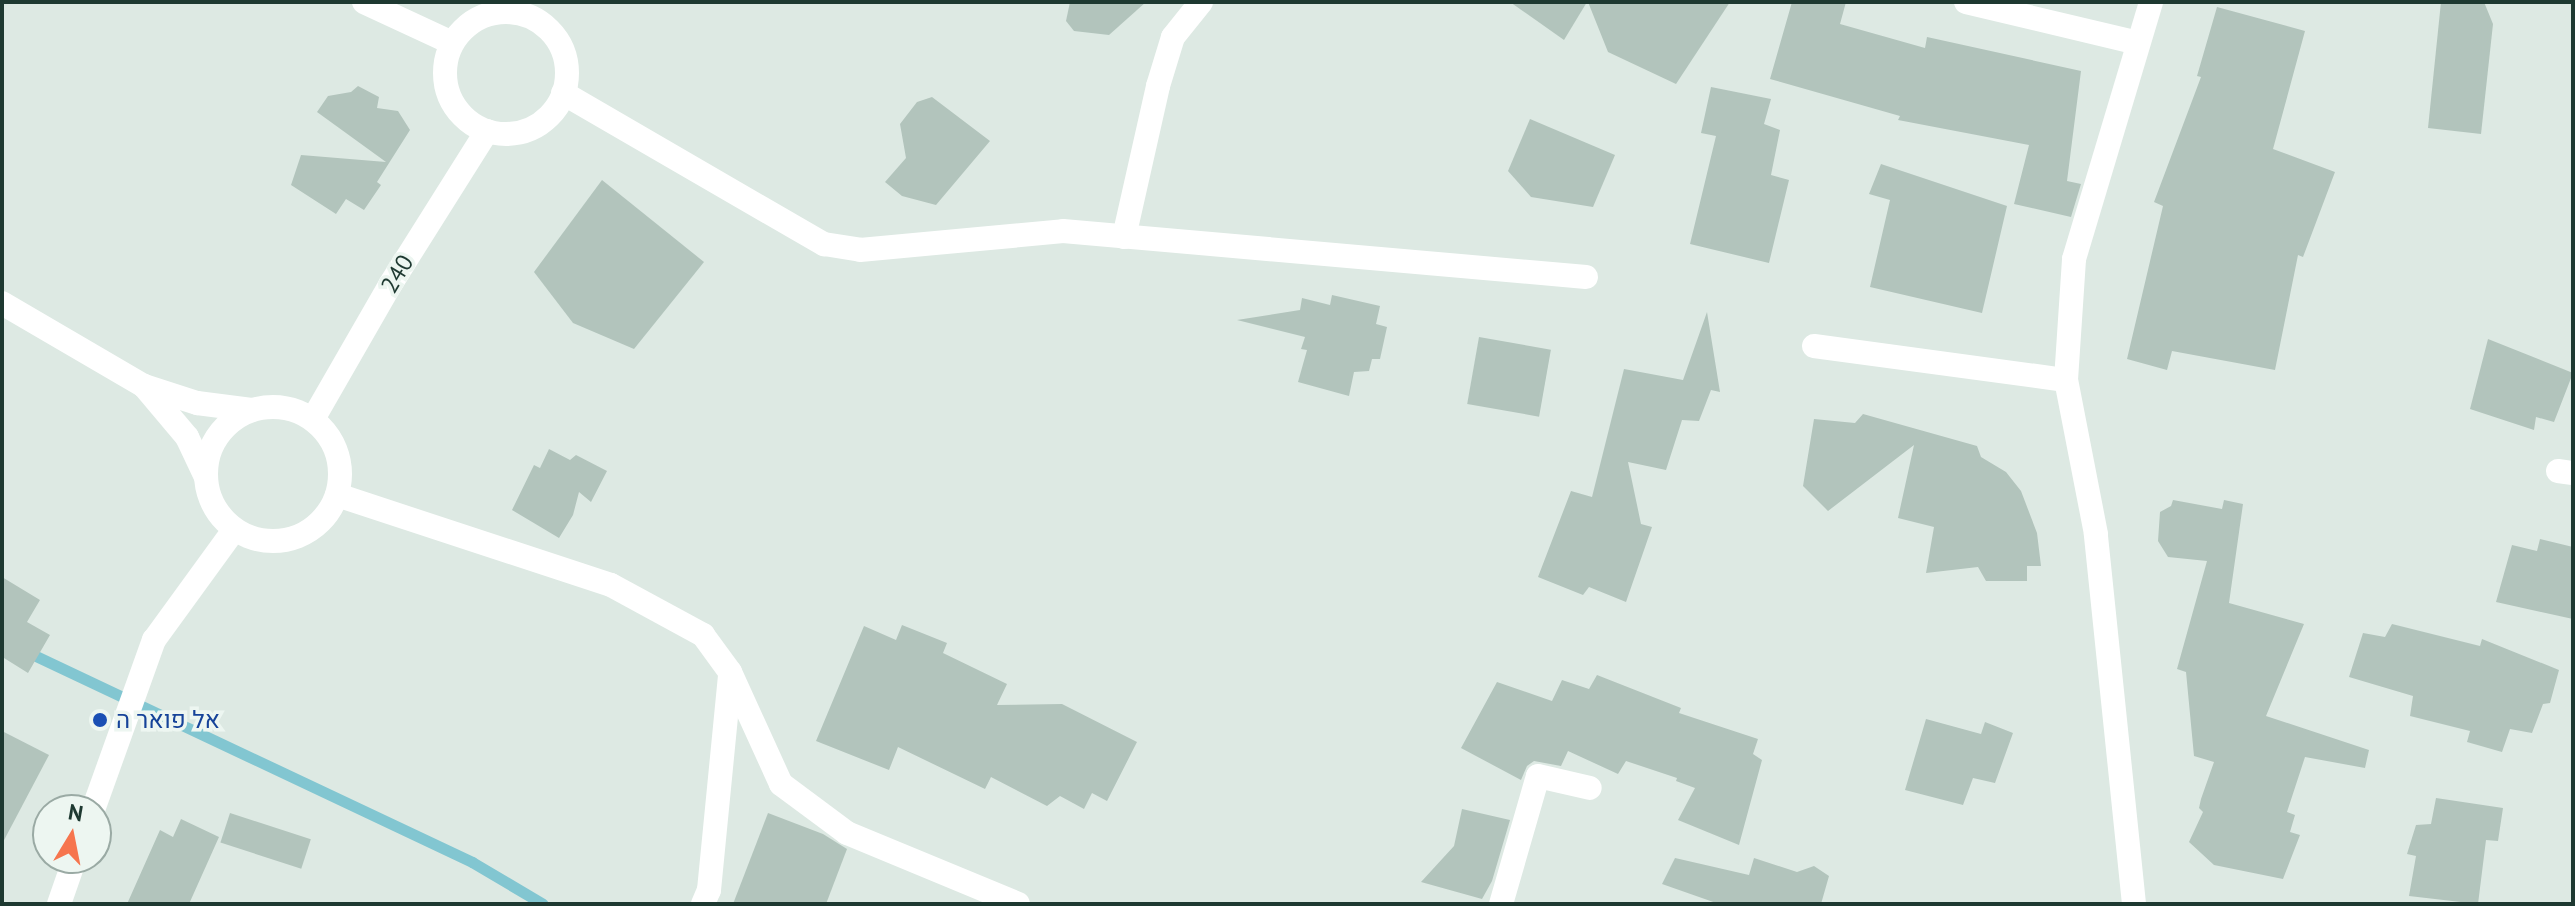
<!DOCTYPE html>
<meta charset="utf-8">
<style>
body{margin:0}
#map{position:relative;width:2575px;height:906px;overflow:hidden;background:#dde9e3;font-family:"PT Sans",Heebo,sans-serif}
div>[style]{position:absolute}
.stream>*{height:11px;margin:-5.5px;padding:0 5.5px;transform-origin:5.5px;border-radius:5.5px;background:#82c6d1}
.building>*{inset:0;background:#b2c4bc;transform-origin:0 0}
.street>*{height:24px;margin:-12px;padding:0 12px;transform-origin:12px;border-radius:12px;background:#fff}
.street>.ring{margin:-12px;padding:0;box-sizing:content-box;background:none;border:24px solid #fff;border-radius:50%}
.dots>*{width:22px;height:22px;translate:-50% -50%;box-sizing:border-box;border:4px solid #edf6f1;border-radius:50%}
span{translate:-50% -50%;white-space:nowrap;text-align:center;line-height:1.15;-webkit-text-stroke:7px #edf6f1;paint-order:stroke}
.street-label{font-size:24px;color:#1e3931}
.transit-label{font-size:24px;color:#164399}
.left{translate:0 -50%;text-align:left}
.frame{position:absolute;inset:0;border:4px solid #1e3931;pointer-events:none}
.north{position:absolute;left:32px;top:794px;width:80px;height:80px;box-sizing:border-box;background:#edf6f1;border:2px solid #9aaaa4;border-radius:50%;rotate:10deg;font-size:22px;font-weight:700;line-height:32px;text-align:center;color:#1e3931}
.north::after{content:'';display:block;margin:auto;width:28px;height:36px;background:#f6754e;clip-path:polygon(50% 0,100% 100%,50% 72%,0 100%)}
</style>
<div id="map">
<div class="stream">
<i style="left:2px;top:640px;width:520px;rotate:25.28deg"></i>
<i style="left:472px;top:862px;width:82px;rotate:30.6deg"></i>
</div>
<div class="building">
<i style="clip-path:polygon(1070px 2px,1146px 2px,1109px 35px,1074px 31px,1066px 21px)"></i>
<i style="clip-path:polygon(1510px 2px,1587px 2px,1564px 40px)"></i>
<i style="clip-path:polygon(1588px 2px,1730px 2px,1676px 84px,1608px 52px)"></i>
<i style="clip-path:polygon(1792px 2px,1846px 2px,1840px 24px,1925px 48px,1927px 37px,2081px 71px,2067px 181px,2081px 184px,2071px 217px,2014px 204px,2029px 145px,1898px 120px,1900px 116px,1770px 79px)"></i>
<i style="clip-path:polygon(2441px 2px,2484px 2px,2493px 24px,2481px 134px,2428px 128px)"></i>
<i style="clip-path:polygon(2217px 7px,2305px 31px,2273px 149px,2335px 172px,2303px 257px,2298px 255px,2275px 370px,2172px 351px,2167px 370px,2127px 359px,2163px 206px,2154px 202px,2201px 77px,2197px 76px)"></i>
<i style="clip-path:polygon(358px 86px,379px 97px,377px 108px,398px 111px,410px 130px,377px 182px,381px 185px,364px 210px,346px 199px,336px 214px,291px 185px,301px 155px,386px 162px,317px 112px,328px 96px,351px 92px)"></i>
<i style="clip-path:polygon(1711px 87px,1771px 99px,1764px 124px,1780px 130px,1771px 175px,1789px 180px,1769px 263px,1690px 244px,1716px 136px,1701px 133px)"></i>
<i style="clip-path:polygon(932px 97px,990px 141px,936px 205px,902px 196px,885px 182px,906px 158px,900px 124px,917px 102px)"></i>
<i style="clip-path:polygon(1530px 119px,1615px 155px,1593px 207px,1531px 197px,1508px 171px)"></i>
<i style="clip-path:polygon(1881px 164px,2007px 206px,1982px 313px,1870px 287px,1890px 200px,1869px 194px)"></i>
<i style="clip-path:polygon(602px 180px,704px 262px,634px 349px,573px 323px,534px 272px)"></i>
<i style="clip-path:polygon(1332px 295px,1380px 306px,1376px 324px,1387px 327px,1380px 359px,1372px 359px,1369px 371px,1354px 372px,1349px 396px,1298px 382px,1307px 350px,1301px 349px,1305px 337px,1237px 320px,1300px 310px,1302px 298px,1330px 305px)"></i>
<i style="clip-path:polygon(1707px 312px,1720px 392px,1711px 390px,1699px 421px,1682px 420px,1666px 470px,1628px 462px,1641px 524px,1652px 527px,1626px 602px,1589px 587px,1583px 595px,1538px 577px,1571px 491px,1592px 497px,1624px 369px,1683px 380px)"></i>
<i style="left:1479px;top:337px;width:73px;height:68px;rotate:10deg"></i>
<i style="clip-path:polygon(2488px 339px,2573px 373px,2554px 422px,2536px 417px,2534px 430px,2470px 409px)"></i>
<i style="clip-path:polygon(1863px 414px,1977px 446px,1981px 457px,2006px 472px,2021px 491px,2037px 533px,2041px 566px,2027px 566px,2027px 581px,1986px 581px,1978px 567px,1926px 573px,1934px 527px,1898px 518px,1914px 445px,1828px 511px,1803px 486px,1814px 419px,1855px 423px)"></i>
<i style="clip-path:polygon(549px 449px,570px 460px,576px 455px,607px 471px,591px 502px,579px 492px,573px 515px,559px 538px,512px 510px,534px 465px,540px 468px)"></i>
<i style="clip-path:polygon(2173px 500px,2222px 509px,2224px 500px,2243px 504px,2229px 603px,2304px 624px,2266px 716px,2369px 750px,2365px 768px,2305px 757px,2287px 812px,2295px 815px,2290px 832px,2300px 835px,2283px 879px,2214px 865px,2189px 842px,2203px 812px,2199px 808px,2201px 799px,2214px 762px,2194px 756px,2186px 672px,2177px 669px,2207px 561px,2168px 557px,2158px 541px,2160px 512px,2171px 506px)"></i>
<i style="clip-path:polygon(2540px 539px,2573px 547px,2573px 619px,2496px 602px,2512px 545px,2537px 551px)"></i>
<i style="clip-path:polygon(2px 577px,40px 600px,27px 622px,50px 635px,28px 673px,4px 658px,2px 661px)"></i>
<i style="clip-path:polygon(2392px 624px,2480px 646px,2482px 639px,2559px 670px,2550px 703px,2543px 704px,2532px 733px,2510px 729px,2502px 752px,2467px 742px,2470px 731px,2410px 716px,2413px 696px,2349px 677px,2363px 633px,2385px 637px)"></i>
<i style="clip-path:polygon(902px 625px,947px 643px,943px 653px,1007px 684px,997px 705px,1062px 704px,1137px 742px,1107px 801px,1092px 793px,1084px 809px,1060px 796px,1047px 806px,991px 777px,985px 789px,898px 747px,889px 770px,816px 741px,864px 626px,896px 640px)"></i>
<i style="clip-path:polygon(1597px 675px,1681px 708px,1679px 713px,1758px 739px,1753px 754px,1762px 760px,1739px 845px,1678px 820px,1695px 788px,1676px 781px,1677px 778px,1626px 761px,1618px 774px,1568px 751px,1561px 766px,1534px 761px,1527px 766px,1521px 780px,1461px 748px,1497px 682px,1552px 701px,1562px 680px,1589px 689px)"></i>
<i style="clip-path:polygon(1926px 719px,1981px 734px,1985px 722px,2013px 733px,1995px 783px,1973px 778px,1963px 805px,1905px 790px)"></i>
<i style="clip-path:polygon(2px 731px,49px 755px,2px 844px)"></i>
<i style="clip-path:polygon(2436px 798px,2503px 808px,2498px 841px,2486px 840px,2478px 904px,2409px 896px,2416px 856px,2407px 854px,2416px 825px,2431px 824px)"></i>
<i style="clip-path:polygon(1462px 809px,1510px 820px,1492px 881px,1482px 899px,1421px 882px,1454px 846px)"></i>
<i style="left:230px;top:813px;width:85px;height:31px;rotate:18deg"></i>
<i style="clip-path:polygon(768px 813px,823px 834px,847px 849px,826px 904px,733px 904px)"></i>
<i style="clip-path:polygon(181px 819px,219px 837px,189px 904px,127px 904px,160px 830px,173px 837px)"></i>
<i style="clip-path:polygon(1675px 858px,1749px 875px,1754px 858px,1797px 872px,1814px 866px,1829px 876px,1821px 904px,1719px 904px,1662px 884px)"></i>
</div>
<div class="street">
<i style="left:364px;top:2px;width:97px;rotate:25deg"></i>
<i style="left:1966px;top:2px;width:177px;rotate:13.4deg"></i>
<i class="ring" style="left:445px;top:12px;width:98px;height:98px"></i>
<i style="left:563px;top:93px;width:302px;rotate:30.1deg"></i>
<i style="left:824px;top:244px;width:36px;rotate:9deg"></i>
<i style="left:860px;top:250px;width:204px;rotate:-5.3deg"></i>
<i style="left:1063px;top:231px;width:525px;rotate:5.03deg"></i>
<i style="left:1124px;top:237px;width:155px;rotate:-77.3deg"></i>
<i style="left:1158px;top:86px;width:51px;rotate:-73deg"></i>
<i style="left:1173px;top:37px;width:45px;rotate:-51.3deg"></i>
<i style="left:2px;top:303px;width:164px;rotate:30.3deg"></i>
<i style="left:1814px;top:346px;width:254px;rotate:7.7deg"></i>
<i class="ring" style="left:206px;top:407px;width:110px;height:110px"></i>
<i style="left:313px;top:419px;width:155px;rotate:-60.1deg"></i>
<i style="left:390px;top:285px;width:182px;rotate:-57.8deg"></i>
<i style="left:2558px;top:471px;width:15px;rotate:8deg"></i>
<i style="left:205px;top:475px;width:42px;rotate:-115.3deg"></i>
<i style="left:187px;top:437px;width:67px;rotate:-130.1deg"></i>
<i style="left:144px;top:386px;width:56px;rotate:17.8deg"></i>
<i style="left:197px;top:403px;width:55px;rotate:7.3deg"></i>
<i style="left:337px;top:495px;width:288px;rotate:18.2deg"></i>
<i style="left:611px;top:585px;width:105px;rotate:28.5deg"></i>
<i style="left:703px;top:635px;width:46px;rotate:53.9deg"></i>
<i style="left:730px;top:672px;width:123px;rotate:65.5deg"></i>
<i style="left:781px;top:784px;width:82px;rotate:36.6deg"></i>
<i style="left:847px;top:833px;width:185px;rotate:22.5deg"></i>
<i style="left:93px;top:810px;width:181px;rotate:-70.3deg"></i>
<i style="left:154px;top:640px;width:136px;rotate:-54deg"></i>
<i style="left:59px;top:904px;width:49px;rotate:-70.8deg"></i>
<i style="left:703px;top:904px;width:15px;rotate:-67deg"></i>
<i style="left:709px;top:890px;width:217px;rotate:-84.4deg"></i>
<i style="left:1501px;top:904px;width:133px;rotate:-73.9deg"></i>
<i style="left:1538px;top:776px;width:53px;rotate:13deg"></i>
<i style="left:2134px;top:904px;width:372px;rotate:-95.9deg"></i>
<i style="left:2096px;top:534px;width:157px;rotate:-101deg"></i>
<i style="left:2066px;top:380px;width:121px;rotate:-86.2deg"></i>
<i style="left:2074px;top:259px;width:268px;rotate:-73.3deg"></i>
</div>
<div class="dots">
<i style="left:100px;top:720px;background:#1a4fb4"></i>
</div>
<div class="street-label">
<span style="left:397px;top:274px;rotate:-59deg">240</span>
</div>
<div class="transit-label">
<span class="left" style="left:116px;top:720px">אל פואר ה</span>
</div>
<div class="frame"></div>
<div class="north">N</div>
</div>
